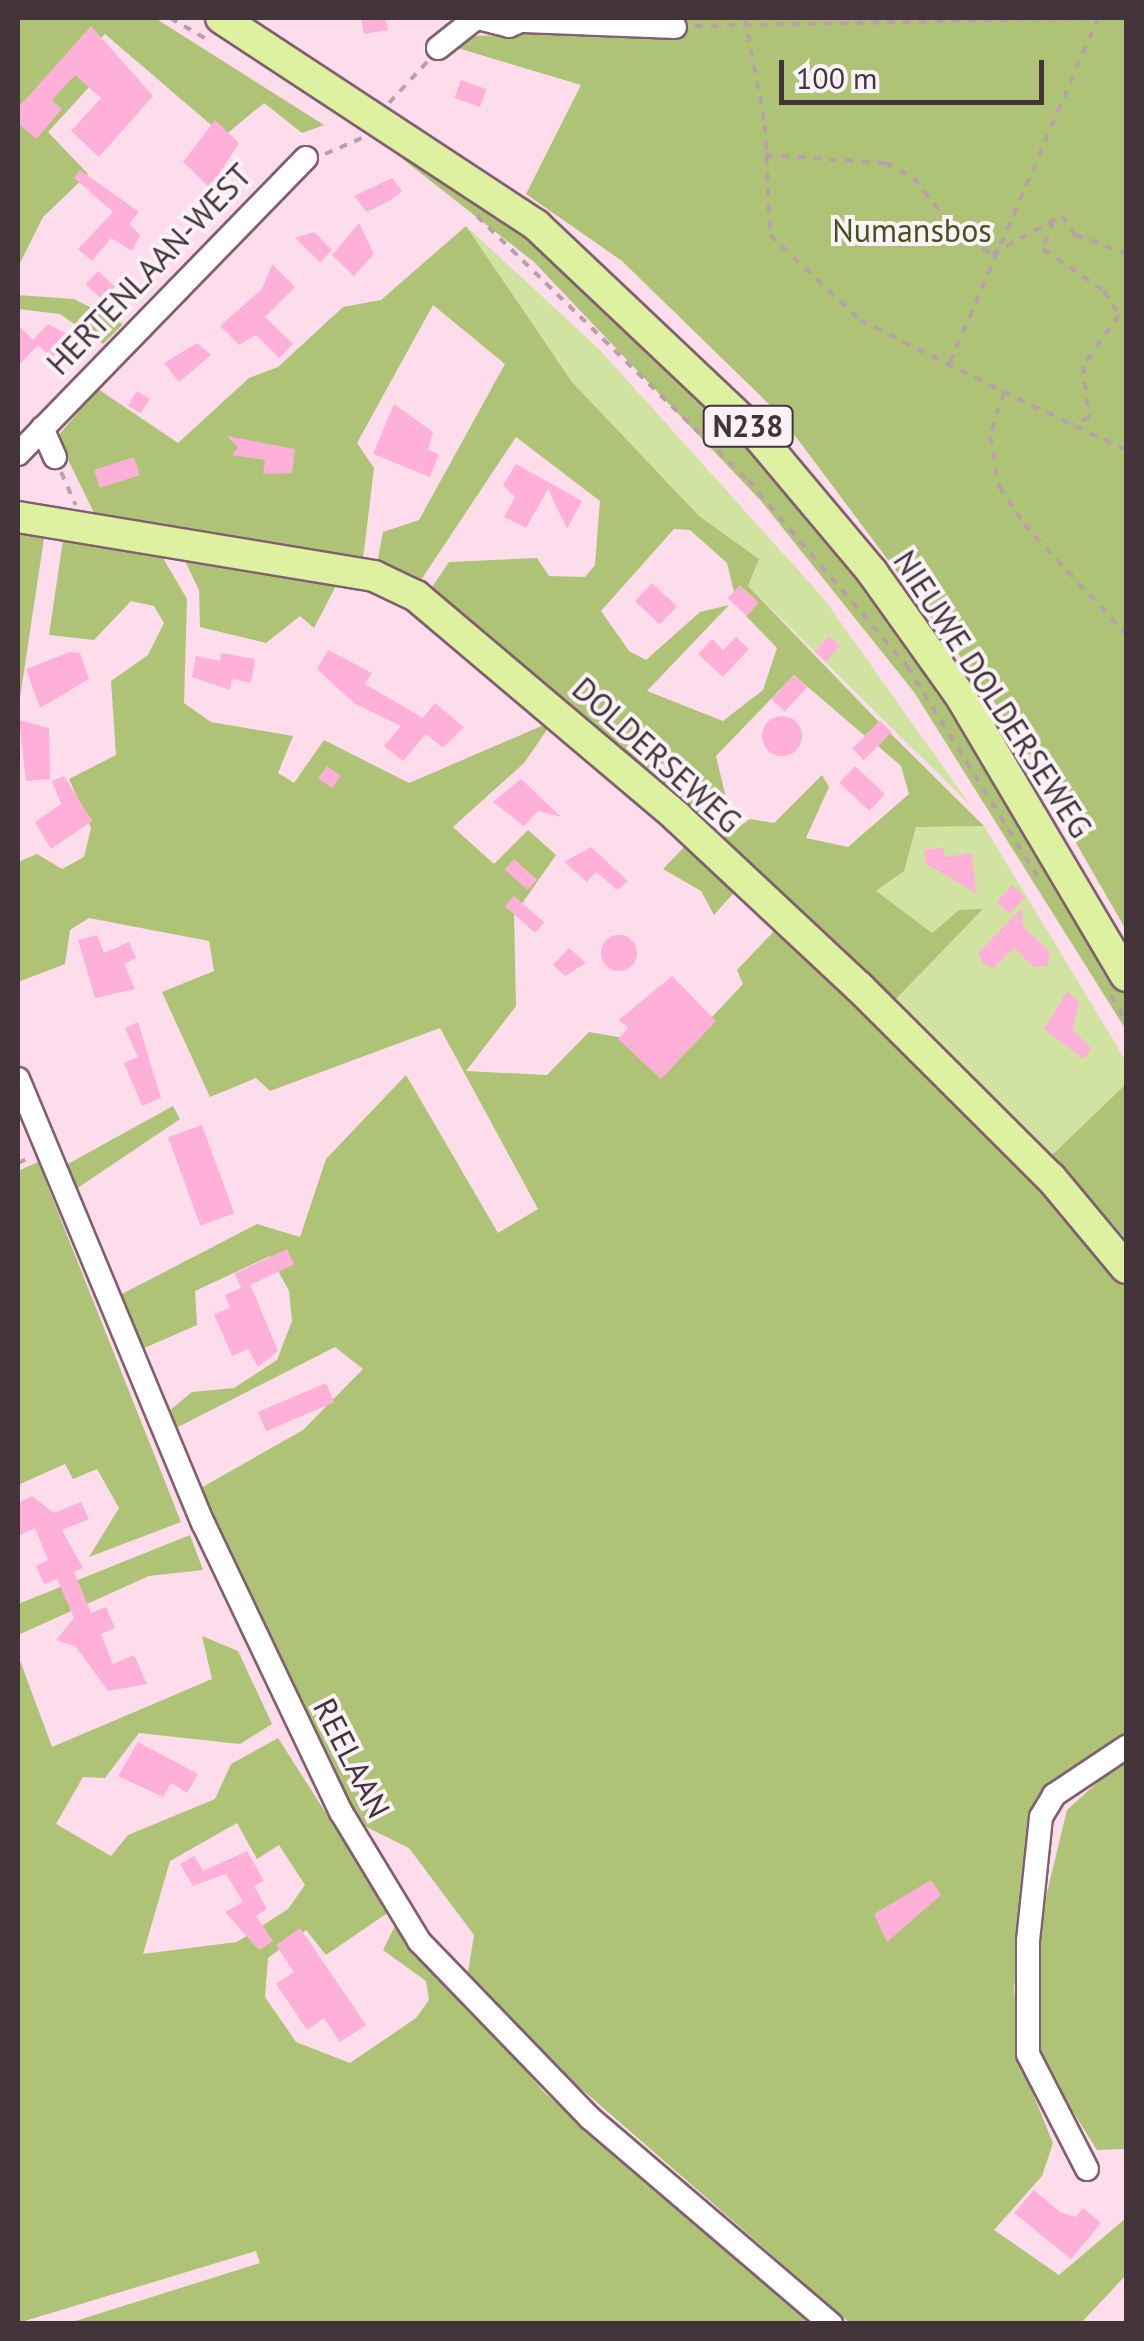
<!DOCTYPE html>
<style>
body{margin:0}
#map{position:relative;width:1144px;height:2341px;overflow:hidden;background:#fdddec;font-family:"PT Sans",sans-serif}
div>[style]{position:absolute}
.green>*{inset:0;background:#d0e3a0}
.forest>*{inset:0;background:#aec375}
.building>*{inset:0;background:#ffb0d8;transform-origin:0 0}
.round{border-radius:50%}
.path>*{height:4px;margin-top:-2px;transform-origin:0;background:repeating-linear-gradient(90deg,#b99fab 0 8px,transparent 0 16px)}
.roads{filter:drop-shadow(2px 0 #805f6f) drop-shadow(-2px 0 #805f6f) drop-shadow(0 2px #805f6f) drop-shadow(0 -2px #805f6f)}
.minor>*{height:22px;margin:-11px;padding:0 11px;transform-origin:11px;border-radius:11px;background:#fff}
.major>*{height:30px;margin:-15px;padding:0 15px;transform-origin:15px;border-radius:15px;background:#ddf1a0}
span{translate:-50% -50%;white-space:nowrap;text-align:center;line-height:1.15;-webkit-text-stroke:8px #faf2f6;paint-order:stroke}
.shield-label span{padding:2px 8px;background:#faf2f6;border:2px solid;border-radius:8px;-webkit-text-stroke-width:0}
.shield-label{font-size:30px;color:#43343b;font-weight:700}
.park-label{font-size:32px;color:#45531b}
.street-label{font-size:32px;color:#43343b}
.frame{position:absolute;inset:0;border:20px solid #43343b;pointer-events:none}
.scale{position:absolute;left:779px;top:60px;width:265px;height:45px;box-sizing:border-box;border:5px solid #43343b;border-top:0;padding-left:12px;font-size:30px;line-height:35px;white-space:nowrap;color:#43343b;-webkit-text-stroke:8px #faf2f6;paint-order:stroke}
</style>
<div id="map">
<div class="green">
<i style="clip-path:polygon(466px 226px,600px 350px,824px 599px,971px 806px,748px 586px,759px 559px,699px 516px,572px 382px)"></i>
<i style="clip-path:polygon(984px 826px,1126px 1061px,1126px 1084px,1051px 1156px,894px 1001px,982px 910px,959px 910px,932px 933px,875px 892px,904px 871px,916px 827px)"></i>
</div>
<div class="forest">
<i style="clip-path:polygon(18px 18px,155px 18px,324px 125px,302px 133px,264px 103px,224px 136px,105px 34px,74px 66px,91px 85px,48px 132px,88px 174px,43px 217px,18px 267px)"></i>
<i style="clip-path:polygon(548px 18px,1126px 18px,1126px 930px,998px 707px,778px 413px,622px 261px,526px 194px,581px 85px,454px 47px,462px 36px,521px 35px)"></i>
<i style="clip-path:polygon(376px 138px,436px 167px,569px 275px,779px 479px,896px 621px,1126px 989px,1126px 1030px,914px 692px,762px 502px,534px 262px)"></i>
<i style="clip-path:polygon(evenodd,466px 226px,572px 382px,699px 516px,759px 559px,748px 586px,879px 722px,865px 736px,794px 675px,716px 756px,725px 794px,710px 826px,432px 587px,449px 562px,537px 558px,549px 576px,585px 577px,595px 565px,600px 501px,516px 437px,421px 580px,377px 564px,383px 532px,419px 520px,505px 364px,433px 305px,357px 443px,374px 468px,363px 559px,96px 517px,57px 437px,98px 389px,178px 443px,249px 378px,278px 367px,343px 307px,381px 300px,466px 226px,674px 529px,690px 530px,727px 563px,734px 592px,758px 603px,746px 616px,777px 648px,763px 690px,723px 721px,647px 691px,729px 605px,700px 612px,646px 660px,629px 651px,601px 611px,674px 529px)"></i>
<i style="clip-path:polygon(18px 295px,74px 299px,123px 324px,103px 344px,60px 314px,18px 309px)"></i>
<i style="clip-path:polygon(18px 534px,44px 538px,20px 698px,18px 698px)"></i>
<i style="clip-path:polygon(63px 540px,160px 553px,187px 599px,184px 703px,211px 722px,293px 736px,278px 773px,294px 783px,324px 740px,409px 783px,553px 721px,524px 763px,453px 827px,494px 864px,528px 830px,556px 855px,514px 915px,516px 1006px,466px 1071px,547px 1075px,589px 1032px,683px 1048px,743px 984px,737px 970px,779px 926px,952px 1089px,1126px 1280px,1126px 1739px,1059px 1789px,1014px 1986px,1020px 2062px,1053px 2143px,1042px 2176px,994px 2230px,1059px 2275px,1126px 2218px,1126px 2275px,1081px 2323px,850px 2323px,531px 2045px,468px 1972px,474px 1935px,409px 1848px,354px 1821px,199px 1489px,303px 1430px,363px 1369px,335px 1347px,174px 1429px,168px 1412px,192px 1392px,234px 1388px,277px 1360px,292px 1321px,289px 1291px,270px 1256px,195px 1291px,197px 1325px,142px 1349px,120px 1295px,257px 1224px,300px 1237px,326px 1159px,406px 1075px,498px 1233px,538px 1209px,440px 1028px,270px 1091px,256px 1078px,210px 1097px,162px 992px,214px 971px,209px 941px,89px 918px,70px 930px,65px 964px,18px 982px,18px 862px,37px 854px,62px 869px,84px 857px,91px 828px,69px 779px,116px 755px,111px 681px,148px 655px,164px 623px,154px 606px,131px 601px,94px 640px,49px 635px)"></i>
<i style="clip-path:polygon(183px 557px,338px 582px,314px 628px,300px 616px,266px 643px,200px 627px,199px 590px)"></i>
<i style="clip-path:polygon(890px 733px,984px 826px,916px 827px,904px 871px,876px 891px,932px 933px,959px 910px,983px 909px,894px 1001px,723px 838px,750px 819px,774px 823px,822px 775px,829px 787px,806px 838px,848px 847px,909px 794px,901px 766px,878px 746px)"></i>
<i style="clip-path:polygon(688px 843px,738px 888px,714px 915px,701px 891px,663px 869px)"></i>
<i style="clip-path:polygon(1126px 1084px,1126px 1239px,1051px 1156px)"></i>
<i style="clip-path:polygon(173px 1106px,180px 1119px,76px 1189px,66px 1165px)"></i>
<i style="clip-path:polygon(38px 1162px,181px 1522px,89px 1557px,119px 1508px,97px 1469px,73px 1479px,65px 1464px,18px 1485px,18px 1171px)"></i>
<i style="clip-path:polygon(190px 1535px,203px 1570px,149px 1576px,18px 1635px,18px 1604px)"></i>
<i style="clip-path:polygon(evenodd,202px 1636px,238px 1651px,272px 1724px,240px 1744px,139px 1733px,105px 1778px,83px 1777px,56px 1824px,111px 1856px,128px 1835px,215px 1799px,231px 1764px,278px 1738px,389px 1912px,326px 1955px,306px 1930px,268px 1958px,265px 1997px,296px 2042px,350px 2063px,416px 2018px,429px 2000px,426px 1981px,383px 1950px,397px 1922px,544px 2092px,809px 2323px,69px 2323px,260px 2263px,256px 2251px,18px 2323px,18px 1655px,52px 1747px,212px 1679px,202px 1636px,237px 1823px,257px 1859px,279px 1845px,305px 1885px,288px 1909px,237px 1942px,143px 1954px,170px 1861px,237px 1823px)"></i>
<i style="clip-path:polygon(1126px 1756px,1126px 2149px,1097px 2150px,1040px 2059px,1032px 2014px,1037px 1934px,1067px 1810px)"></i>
</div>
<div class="building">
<i style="clip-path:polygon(361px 18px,385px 18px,388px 30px,364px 34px)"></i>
<i style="clip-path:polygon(91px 26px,153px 96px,99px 157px,71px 131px,101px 98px,75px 75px,52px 100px,62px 109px,36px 139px,18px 123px,18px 108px)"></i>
<i style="left:461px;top:80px;width:27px;height:19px;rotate:20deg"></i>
<i style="clip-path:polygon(215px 120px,239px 143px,210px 188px,183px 162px)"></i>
<i style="clip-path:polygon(80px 170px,139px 212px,129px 224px,140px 235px,132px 251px,111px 238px,92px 261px,78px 249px,113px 212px,74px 178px)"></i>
<i style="clip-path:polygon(392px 178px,402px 191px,391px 200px,367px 212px,354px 196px)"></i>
<i style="clip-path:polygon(359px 223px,374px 254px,354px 276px,332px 255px)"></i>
<i style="clip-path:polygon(314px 232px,332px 250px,320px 262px,295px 238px)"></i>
<i style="clip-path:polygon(272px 264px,295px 287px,265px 317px,293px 344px,279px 358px,256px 335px,239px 345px,220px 326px,262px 289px)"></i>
<i style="left:98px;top:271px;width:23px;height:18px;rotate:43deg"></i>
<i style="clip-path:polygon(48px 324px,71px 336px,52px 358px,38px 345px,18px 366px,18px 325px,33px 340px)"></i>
<i style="clip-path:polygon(197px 343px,211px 355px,179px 382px,164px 363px)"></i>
<i style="left:137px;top:391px;width:15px;height:17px;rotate:32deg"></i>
<i style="clip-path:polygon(394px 404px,433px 432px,428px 450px,439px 454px,430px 477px,373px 454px)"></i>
<i style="clip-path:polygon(227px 436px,295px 449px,292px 473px,263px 474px,265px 460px,232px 455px,238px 447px)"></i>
<i style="left:134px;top:457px;width:19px;height:42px;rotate:72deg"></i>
<i style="clip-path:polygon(516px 464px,582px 501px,567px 529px,548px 489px,526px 528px,504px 517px,515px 497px,503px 485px)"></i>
<i style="left:652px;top:583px;width:34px;height:25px;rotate:43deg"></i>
<i style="left:740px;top:585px;width:26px;height:18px;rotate:43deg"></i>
<i style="left:829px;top:636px;width:15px;height:21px;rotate:42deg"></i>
<i style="clip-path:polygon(736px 637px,749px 649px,723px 677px,698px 654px,712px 639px,723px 650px)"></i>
<i style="clip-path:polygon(328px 650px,372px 673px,365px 684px,409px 710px,423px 718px,435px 703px,464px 727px,443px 748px,426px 734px,403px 761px,384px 746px,401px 726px,355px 704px,317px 669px)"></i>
<i style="clip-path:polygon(70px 652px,80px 653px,89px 679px,40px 708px,26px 669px)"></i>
<i style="clip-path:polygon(221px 653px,255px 659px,251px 683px,232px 679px,230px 690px,192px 677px,196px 656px,220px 661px)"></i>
<i style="left:794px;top:675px;width:18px;height:33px;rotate:43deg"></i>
<i class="round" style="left:762px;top:716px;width:40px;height:40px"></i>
<i style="clip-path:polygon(19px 720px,49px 728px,50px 779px,26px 781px)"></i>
<i style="left:880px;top:721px;width:16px;height:39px;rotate:45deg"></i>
<i style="left:327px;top:766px;width:17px;height:15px;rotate:36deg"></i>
<i style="left:855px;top:766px;width:41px;height:23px;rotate:43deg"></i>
<i style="clip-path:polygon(64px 776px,92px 821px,51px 849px,35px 822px,61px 804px,52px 781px)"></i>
<i style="clip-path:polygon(521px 779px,534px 791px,561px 817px,538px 811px,524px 826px,493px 802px)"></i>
<i style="clip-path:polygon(591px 847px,628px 881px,618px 890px,596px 872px,587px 882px,564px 862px)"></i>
<i style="clip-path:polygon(943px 847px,945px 857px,972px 853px,976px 893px,926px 864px,924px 850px)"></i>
<i style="left:514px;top:859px;width:31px;height:14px;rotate:42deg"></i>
<i style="left:1012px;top:885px;width:18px;height:23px;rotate:43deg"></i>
<i style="left:514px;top:896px;width:40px;height:14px;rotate:41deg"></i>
<i style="clip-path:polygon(1022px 908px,1023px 926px,1050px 952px,1048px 966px,1034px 967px,1014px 948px,994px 968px,983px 964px,978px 953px)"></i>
<i class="round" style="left:601px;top:935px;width:36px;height:36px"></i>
<i style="clip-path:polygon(97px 935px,104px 953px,129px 942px,136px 958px,124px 964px,135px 989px,95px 998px,78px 940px)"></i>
<i style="clip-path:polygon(569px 948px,586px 963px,565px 976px,553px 965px)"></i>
<i style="clip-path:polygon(672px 976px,716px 1021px,661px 1079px,618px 1039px,628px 1028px,619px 1020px)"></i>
<i style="clip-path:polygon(1067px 991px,1079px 1002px,1073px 1030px,1092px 1049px,1083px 1059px,1044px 1029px)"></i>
<i style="clip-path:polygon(138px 1022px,161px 1098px,142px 1106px,124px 1063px,138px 1057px,125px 1028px)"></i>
<i style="left:202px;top:1125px;width:94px;height:36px;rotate:70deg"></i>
<i style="left:287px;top:1249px;width:17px;height:58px;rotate:65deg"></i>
<i style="clip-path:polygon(250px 1284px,278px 1351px,258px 1367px,248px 1349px,232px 1356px,214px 1314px,230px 1308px,225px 1295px)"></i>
<i style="left:326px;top:1383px;width:21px;height:74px;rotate:67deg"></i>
<i style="clip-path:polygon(32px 1496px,54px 1513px,81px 1502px,89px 1519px,62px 1530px,83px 1568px,74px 1572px,91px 1613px,106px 1607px,115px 1628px,101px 1634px,113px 1664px,134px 1655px,147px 1684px,108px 1691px,76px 1647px,56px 1640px,74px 1618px,57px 1579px,44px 1584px,36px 1566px,48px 1560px,35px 1528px,18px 1536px,18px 1503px)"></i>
<i style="clip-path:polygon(138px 1742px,198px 1774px,187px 1793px,171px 1783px,163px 1797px,118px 1776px)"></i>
<i style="clip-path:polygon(247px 1851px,264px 1881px,254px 1886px,267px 1909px,256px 1916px,273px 1941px,259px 1950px,225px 1912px,243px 1902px,226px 1874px,193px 1886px,180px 1864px,194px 1856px,203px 1871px)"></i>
<i style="clip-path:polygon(931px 1880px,941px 1895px,887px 1942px,874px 1914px)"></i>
<i style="clip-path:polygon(300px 1928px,366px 2025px,340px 2042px,324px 2018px,307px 2030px,276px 1984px,294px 1972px,276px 1945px)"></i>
<i style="clip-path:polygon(1034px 2190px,1060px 2212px,1076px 2217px,1083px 2208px,1101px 2223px,1071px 2259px,1014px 2213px)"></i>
</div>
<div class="path">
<i style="left:170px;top:18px;width:46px;rotate:29.9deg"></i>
<i style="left:745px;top:18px;width:109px;rotate:79.4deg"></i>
<i style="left:765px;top:125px;width:110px;rotate:87.4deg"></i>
<i style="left:770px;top:235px;width:124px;rotate:43.4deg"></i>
<i style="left:860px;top:320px;width:161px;rotate:26.6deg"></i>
<i style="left:695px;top:26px;width:431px;rotate:-1.1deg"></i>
<i style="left:389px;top:103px;width:56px;rotate:-47.2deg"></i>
<i style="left:325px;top:154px;width:40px;rotate:-23.4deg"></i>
<i style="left:765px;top:155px;width:120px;rotate:3.8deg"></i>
<i style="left:885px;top:163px;width:33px;rotate:27deg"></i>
<i style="left:914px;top:178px;width:67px;rotate:52.3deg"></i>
<i style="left:955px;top:231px;width:44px;rotate:31.9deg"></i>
<i style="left:477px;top:216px;width:378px;rotate:44.3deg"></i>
<i style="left:748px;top:480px;width:245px;rotate:49.5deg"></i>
<i style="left:907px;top:666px;width:247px;rotate:58.2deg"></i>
<i style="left:1053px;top:221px;width:30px;rotate:110deg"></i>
<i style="left:1043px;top:249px;width:74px;rotate:34.5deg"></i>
<i style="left:1104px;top:291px;width:28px;rotate:58deg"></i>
<i style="left:1119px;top:315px;width:62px;rotate:125.2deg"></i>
<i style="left:1083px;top:366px;width:52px;rotate:83.4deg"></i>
<i style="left:1089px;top:418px;width:19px;rotate:159deg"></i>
<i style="left:992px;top:254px;width:80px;rotate:-28.5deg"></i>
<i style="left:1062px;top:216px;width:23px;rotate:56deg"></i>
<i style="left:1075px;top:235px;width:54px;rotate:19.4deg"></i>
<i style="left:950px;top:362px;width:374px;rotate:-66.7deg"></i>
<i style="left:1126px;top:450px;width:135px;rotate:-154.6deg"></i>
<i style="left:1004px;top:392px;width:46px;rotate:107.7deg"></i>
<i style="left:990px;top:436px;width:51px;rotate:79.8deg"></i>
<i style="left:999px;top:486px;width:45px;rotate:56.7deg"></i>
<i style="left:1024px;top:524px;width:150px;rotate:47.2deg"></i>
<i style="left:61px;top:472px;width:36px;rotate:66deg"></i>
<i style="left:1111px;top:995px;width:30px;rotate:60deg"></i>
<i style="left:18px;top:1163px;width:14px;rotate:-25deg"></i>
</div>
<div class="roads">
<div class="minor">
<i style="left:478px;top:18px;width:32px;rotate:14deg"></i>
<i style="left:509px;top:26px;width:20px;rotate:-24deg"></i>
<i style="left:524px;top:21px;width:151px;rotate:2.3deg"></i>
<i style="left:438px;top:48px;width:48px;rotate:-38.3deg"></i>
<i style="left:42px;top:428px;width:32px;rotate:66deg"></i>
<i style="left:18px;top:454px;width:413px;rotate:-45.8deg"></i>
<i style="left:18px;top:1079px;width:481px;rotate:67.4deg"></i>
<i style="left:203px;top:1523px;width:320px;rotate:64.5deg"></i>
<i style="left:341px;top:1812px;width:151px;rotate:58.8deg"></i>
<i style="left:419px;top:1941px;width:246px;rotate:46deg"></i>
<i style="left:590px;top:2118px;width:317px;rotate:40.5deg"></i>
<i style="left:1087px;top:2169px;width:129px;rotate:-117.2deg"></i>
<i style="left:1028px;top:2054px;width:113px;rotate:-90deg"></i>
<i style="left:1028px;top:1941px;width:125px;rotate:-84deg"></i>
<i style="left:1041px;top:1817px;width:26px;rotate:-59deg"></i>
<i style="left:1054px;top:1795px;width:87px;rotate:-33.7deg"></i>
</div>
<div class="major">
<i style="left:221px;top:18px;width:377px;rotate:33.3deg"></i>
<i style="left:536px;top:225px;width:299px;rotate:43.4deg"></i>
<i style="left:753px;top:430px;width:185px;rotate:50deg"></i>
<i style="left:872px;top:572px;width:153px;rotate:54.5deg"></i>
<i style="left:961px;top:697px;width:324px;rotate:59.4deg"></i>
<i style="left:18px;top:517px;width:361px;rotate:9.4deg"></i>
<i style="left:374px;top:576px;width:47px;rotate:25.5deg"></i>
<i style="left:416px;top:596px;width:341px;rotate:40.2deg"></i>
<i style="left:676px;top:816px;width:250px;rotate:43.1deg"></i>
<i style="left:859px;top:987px;width:271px;rotate:44.9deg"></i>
<i style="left:1051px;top:1178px;width:117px;rotate:50.2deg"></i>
</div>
</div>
<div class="shield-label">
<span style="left:748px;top:426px">N238</span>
</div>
<div class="park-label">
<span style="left:912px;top:230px">Numansbos</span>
</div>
<div class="street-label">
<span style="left:149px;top:269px;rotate:-46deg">HERTENLAAN-WEST</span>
<span style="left:993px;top:694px;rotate:57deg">NIEUWE DOLDERSEWEG</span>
<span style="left:657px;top:755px;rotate:42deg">DOLDERSEWEG</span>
<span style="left:352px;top:1758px;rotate:63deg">REELAAN</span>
</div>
<div class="frame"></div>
<div class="scale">100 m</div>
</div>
